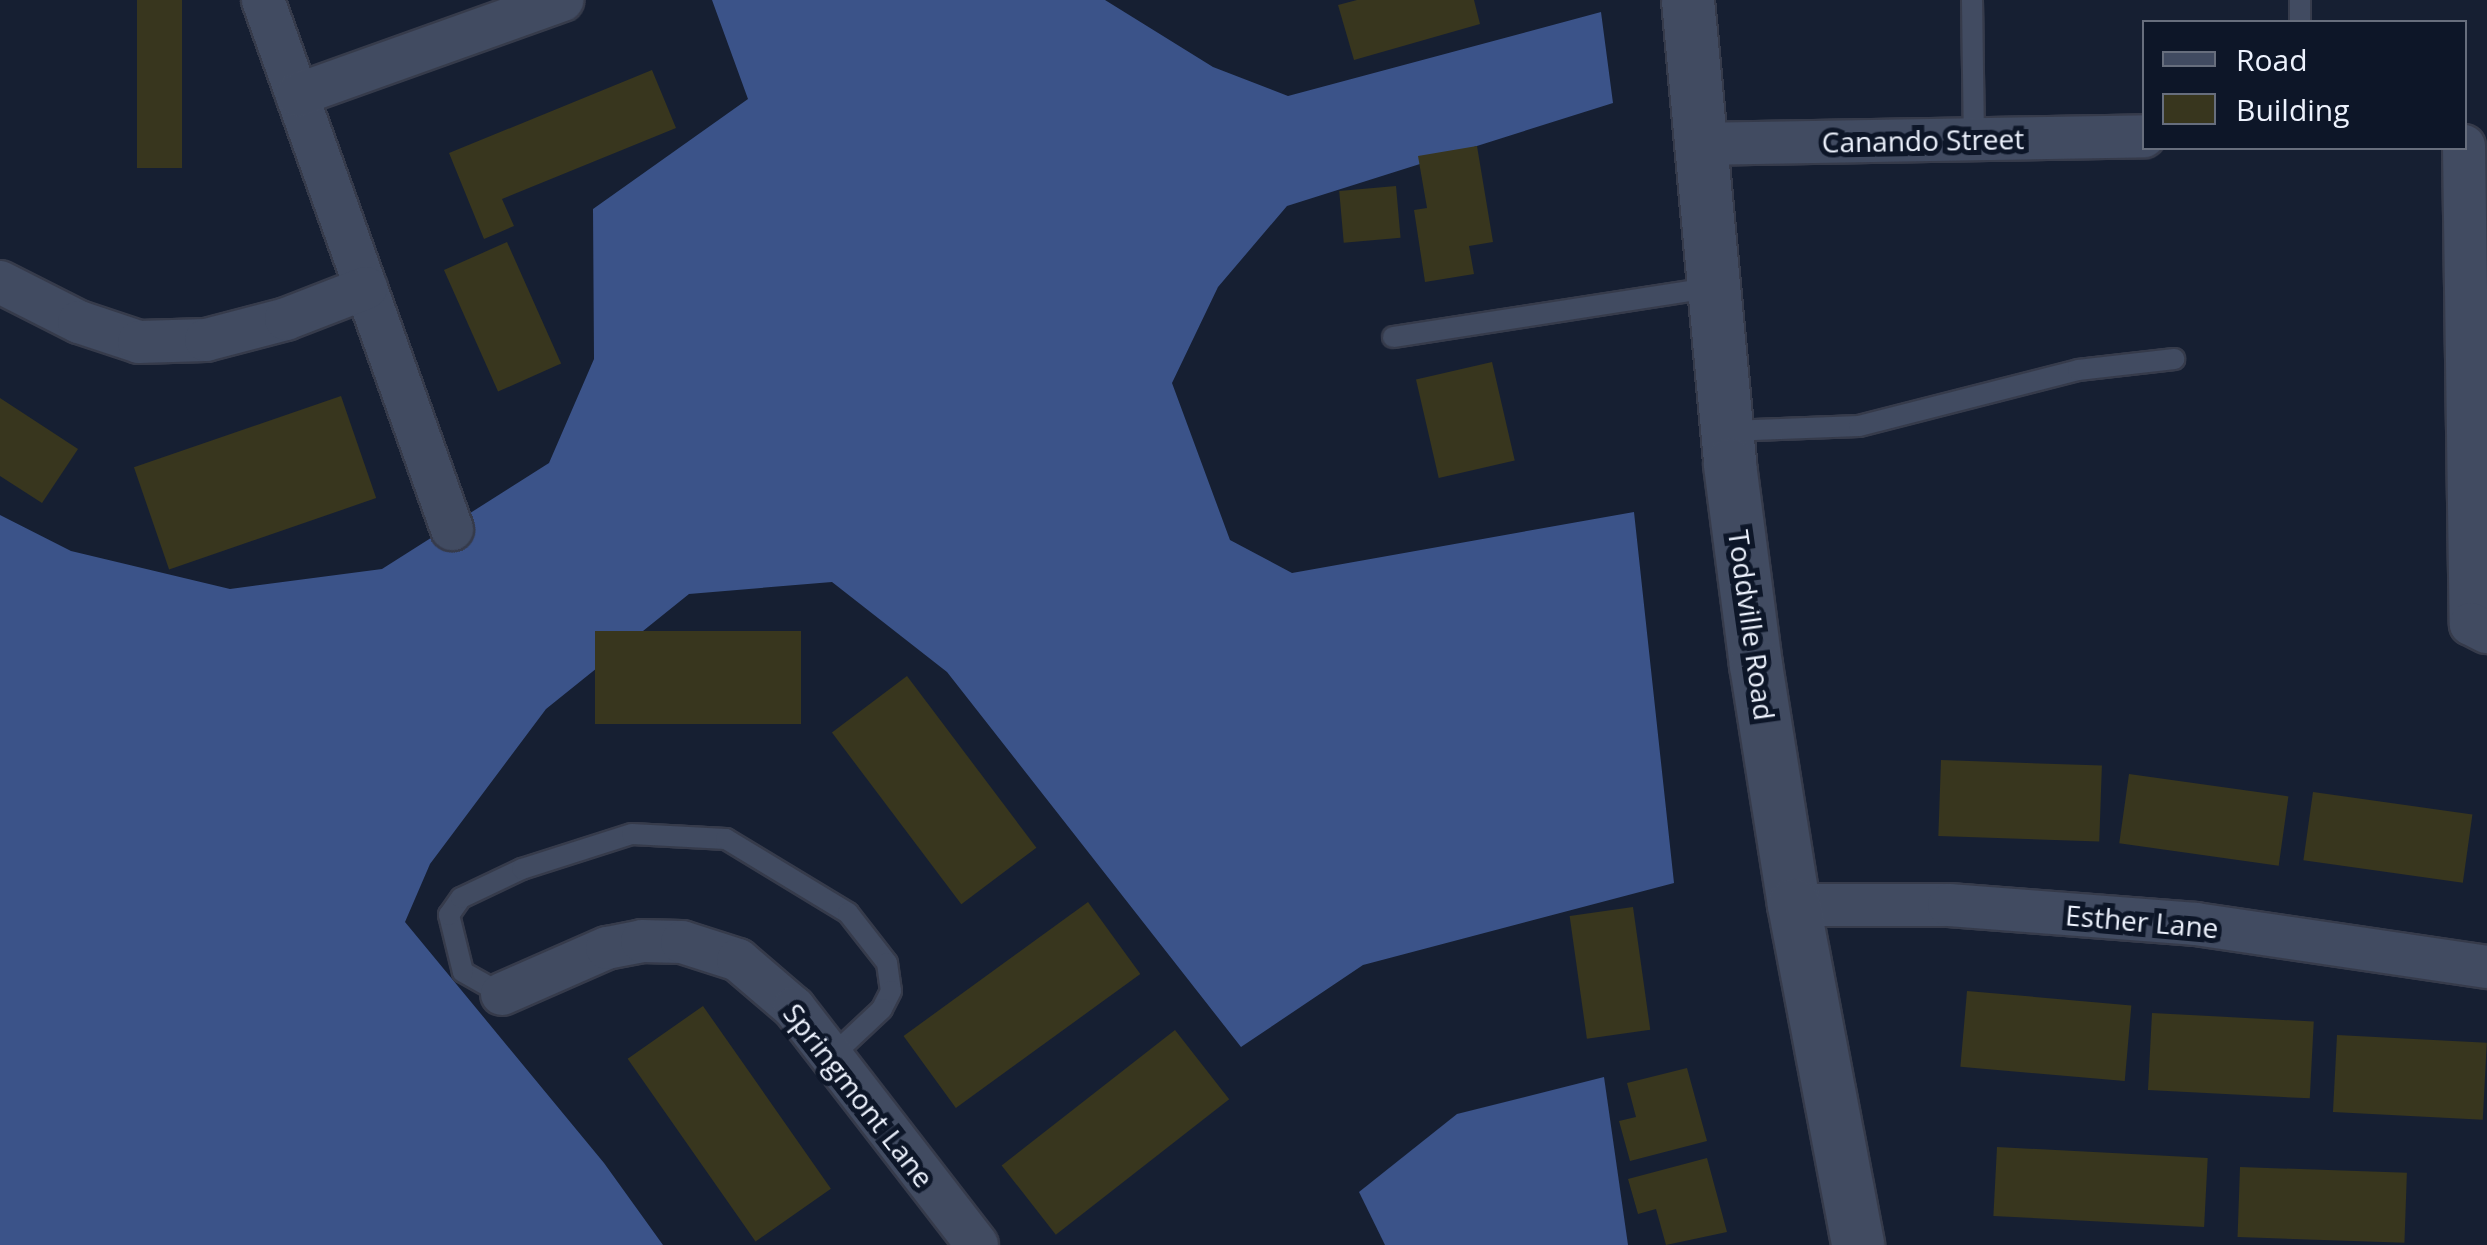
<!DOCTYPE html>
<style>
body{margin:0}
#map{position:relative;width:2487px;height:1245px;overflow:hidden;background:#161f32;font-family:"Open Sans",sans-serif}
div>[style]{position:absolute}
.forest>*{inset:0;background:#3b5389}
.building>*{inset:0;background:#38361e;transform-origin:0 0}
.roads{filter:drop-shadow(2px 0 #363b4b) drop-shadow(-2px 0 #363b4b) drop-shadow(0 2px #363b4b) drop-shadow(0 -2px #363b4b)}
.service>*{height:20px;margin:-10px;padding:0 10px;transform-origin:10px;border-radius:10px;background:#414b61}
.minor>*{height:42px;margin:-21px;padding:0 21px;transform-origin:21px;border-radius:21px;background:#414b61}
.tertiary>*{height:52px;margin:-26px;padding:0 26px;transform-origin:26px;border-radius:26px;background:#414b61}
span{translate:-50% -50%;white-space:nowrap;text-align:center;line-height:1.15;-webkit-text-stroke:10px #0d1628;paint-order:stroke}
.street-label{font-size:28px;color:#edf2fd}
.legend{position:absolute;left:2142px;top:20px;width:325px;height:130px;box-sizing:border-box;background:#0d1628;border:2px solid #676e7d;margin:0;padding:12px 18px;list-style:none;font-size:30px;color:#edf2fd}
.legend li{display:flex;align-items:center;gap:20px;height:50px}
.legend b{width:50px;border:2px solid #676e7d}
</style>
<div id="map">
<div class="forest">
<i style="clip-path:polygon(712px 0,1105px 0,1213px 67px,1288px 96px,1601px 12px,1613px 103px,1287px 206px,1218px 287px,1172px 383px,1230px 540px,1292px 573px,1634px 512px,1674px 883px,1363px 965px,1241px 1047px,947px 672px,832px 582px,689px 594px,546px 709px,430px 864px,405px 922px,604px 1163px,663px 1245px,0 1245px,0 515px,71px 551px,230px 589px,382px 569px,549px 463px,594px 359px,593px 209px,748px 99px)"></i>
<i style="clip-path:polygon(1604px 1077px,1628px 1245px,1385px 1245px,1359px 1192px,1457px 1114px)"></i>
</div>
<div class="building">
<i style="left:137px;top:0;width:45px;height:168px"></i>
<i style="clip-path:polygon(1357px 0,1474px 0,1480px 24px,1354px 60px,1338px 5px)"></i>
<i style="clip-path:polygon(652px 70px,676px 128px,502px 199px,514px 226px,484px 239px,449px 153px)"></i>
<i style="clip-path:polygon(1477px 146px,1493px 242px,1469px 246px,1474px 274px,1425px 282px,1414px 210px,1427px 208px,1418px 156px)"></i>
<i style="left:1396px;top:186px;width:52px;height:57px;rotate:85deg"></i>
<i style="left:507px;top:242px;width:133px;height:69px;rotate:66deg"></i>
<i style="left:1492px;top:362px;width:101px;height:78px;rotate:77deg"></i>
<i style="left:341px;top:396px;width:108px;height:219px;rotate:71deg"></i>
<i style="clip-path:polygon(0 398px,78px 449px,42px 503px,0 476px)"></i>
<i style="left:801px;top:631px;width:93px;height:206px;rotate:90deg"></i>
<i style="left:907px;top:676px;width:215px;height:94px;rotate:53deg"></i>
<i style="left:1941px;top:760px;width:161px;height:76px;rotate:2deg"></i>
<i style="left:2129px;top:774px;width:161px;height:70px;rotate:8deg"></i>
<i style="left:2313px;top:792px;width:161px;height:69px;rotate:8deg"></i>
<i style="left:1088px;top:902px;width:89px;height:228px;rotate:54deg"></i>
<i style="left:1633px;top:907px;width:124px;height:64px;rotate:82deg"></i>
<i style="left:1967px;top:991px;width:165px;height:76px;rotate:5deg"></i>
<i style="left:703px;top:1006px;width:223px;height:92px;rotate:55deg"></i>
<i style="left:2152px;top:1013px;width:162px;height:77px;rotate:3deg"></i>
<i style="left:1175px;top:1030px;width:88px;height:220px;rotate:52deg"></i>
<i style="left:2337px;top:1035px;width:150px;height:77px;rotate:3deg"></i>
<i style="clip-path:polygon(1687px 1068px,1707px 1141px,1630px 1161px,1619px 1121px,1636px 1117px,1627px 1083px)"></i>
<i style="left:1997px;top:1147px;width:211px;height:69px;rotate:3deg"></i>
<i style="clip-path:polygon(1707px 1158px,1727px 1232px,1666px 1245px,1656px 1209px,1638px 1214px,1628px 1179px)"></i>
<i style="left:2240px;top:1167px;width:167px;height:70px;rotate:2deg"></i>
</div>
<div class="roads">
<div class="service">
<i style="left:1972px;top:0;width:139px;rotate:89.2deg"></i>
<i style="left:2300px;top:0;width:22px;rotate:90deg"></i>
<i style="left:1393px;top:337px;width:322px;rotate:-8.8deg"></i>
<i style="left:1728px;top:431px;width:131px;rotate:-2.2deg"></i>
<i style="left:1859px;top:426px;width:226px;rotate:-14.3deg"></i>
<i style="left:2078px;top:370px;width:97px;rotate:-6.5deg"></i>
<i style="left:502px;top:994px;width:45px;rotate:-150.6deg"></i>
<i style="left:463px;top:972px;width:59px;rotate:-103.8deg"></i>
<i style="left:449px;top:915px;width:21px;rotate:-55deg"></i>
<i style="left:461px;top:898px;width:68px;rotate:-25.4deg"></i>
<i style="left:522px;top:869px;width:115px;rotate:-17.7deg"></i>
<i style="left:632px;top:834px;width:94px;rotate:3deg"></i>
<i style="left:726px;top:839px;width:143px;rotate:31.2deg"></i>
<i style="left:848px;top:913px;width:63px;rotate:52deg"></i>
<i style="left:887px;top:963px;width:28px;rotate:82deg"></i>
<i style="left:891px;top:991px;width:20px;rotate:117deg"></i>
<i style="left:882px;top:1009px;width:69px;rotate:136.8deg"></i>
</div>
<div class="minor">
<i style="left:263px;top:0;width:562px;rotate:70.34deg"></i>
<i style="left:297px;top:95px;width:282px;rotate:-19.7deg"></i>
<i style="left:1702px;top:144px;width:442px;rotate:-1deg"></i>
<i style="left:2464px;top:146px;width:478px;rotate:89.2deg"></i>
<i style="left:2471px;top:624px;width:18px;rotate:27deg"></i>
<i style="left:0;top:282px;width:89px;rotate:26.9deg"></i>
<i style="left:79px;top:322px;width:63px;rotate:18.4deg"></i>
<i style="left:139px;top:342px;width:67px;rotate:-1.7deg"></i>
<i style="left:206px;top:340px;width:83px;rotate:-14.7deg"></i>
<i style="left:286px;top:319px;width:86px;rotate:-21.2deg"></i>
<i style="left:1794px;top:905px;width:155px"></i>
<i style="left:1949px;top:905px;width:248px;rotate:4.4deg"></i>
<i style="left:2196px;top:924px;width:294px;rotate:8.4deg"></i>
<i style="left:502px;top:994px;width:115px;rotate:-23.7deg"></i>
<i style="left:607px;top:948px;width:36px;rotate:-11deg"></i>
<i style="left:642px;top:941px;width:40px;rotate:1.4deg"></i>
<i style="left:682px;top:942px;width:59px;rotate:17.8deg"></i>
<i style="left:738px;top:960px;width:74px;rotate:40.6deg"></i>
<i style="left:794px;top:1008px;width:299px;rotate:52.3deg"></i>
</div>
<div class="tertiary">
<i style="left:1688px;top:0;width:467px;rotate:84.8deg"></i>
<i style="left:1730px;top:465px;width:202px;rotate:82.6deg"></i>
<i style="left:1756px;top:665px;width:243px;rotate:81deg"></i>
<i style="left:1794px;top:905px;width:346px;rotate:79.3deg"></i>
</div>
</div>
<div class="street-label">
<span style="left:1923px;top:140px;rotate:-1deg">Canando Street</span>
<span style="left:1752px;top:625px;rotate:82deg">Toddville Road</span>
<span style="left:2142px;top:921px;rotate:5deg">Esther Lane</span>
<span style="left:859px;top:1095px;rotate:52deg">Springmont Lane</span>
</div>
<ul class="legend">
<li><b style="height:12px;background:#414b61"></b>Road</li>
<li><b style="height:28px;background:#38361e"></b>Building</li>
</ul>
</div>
